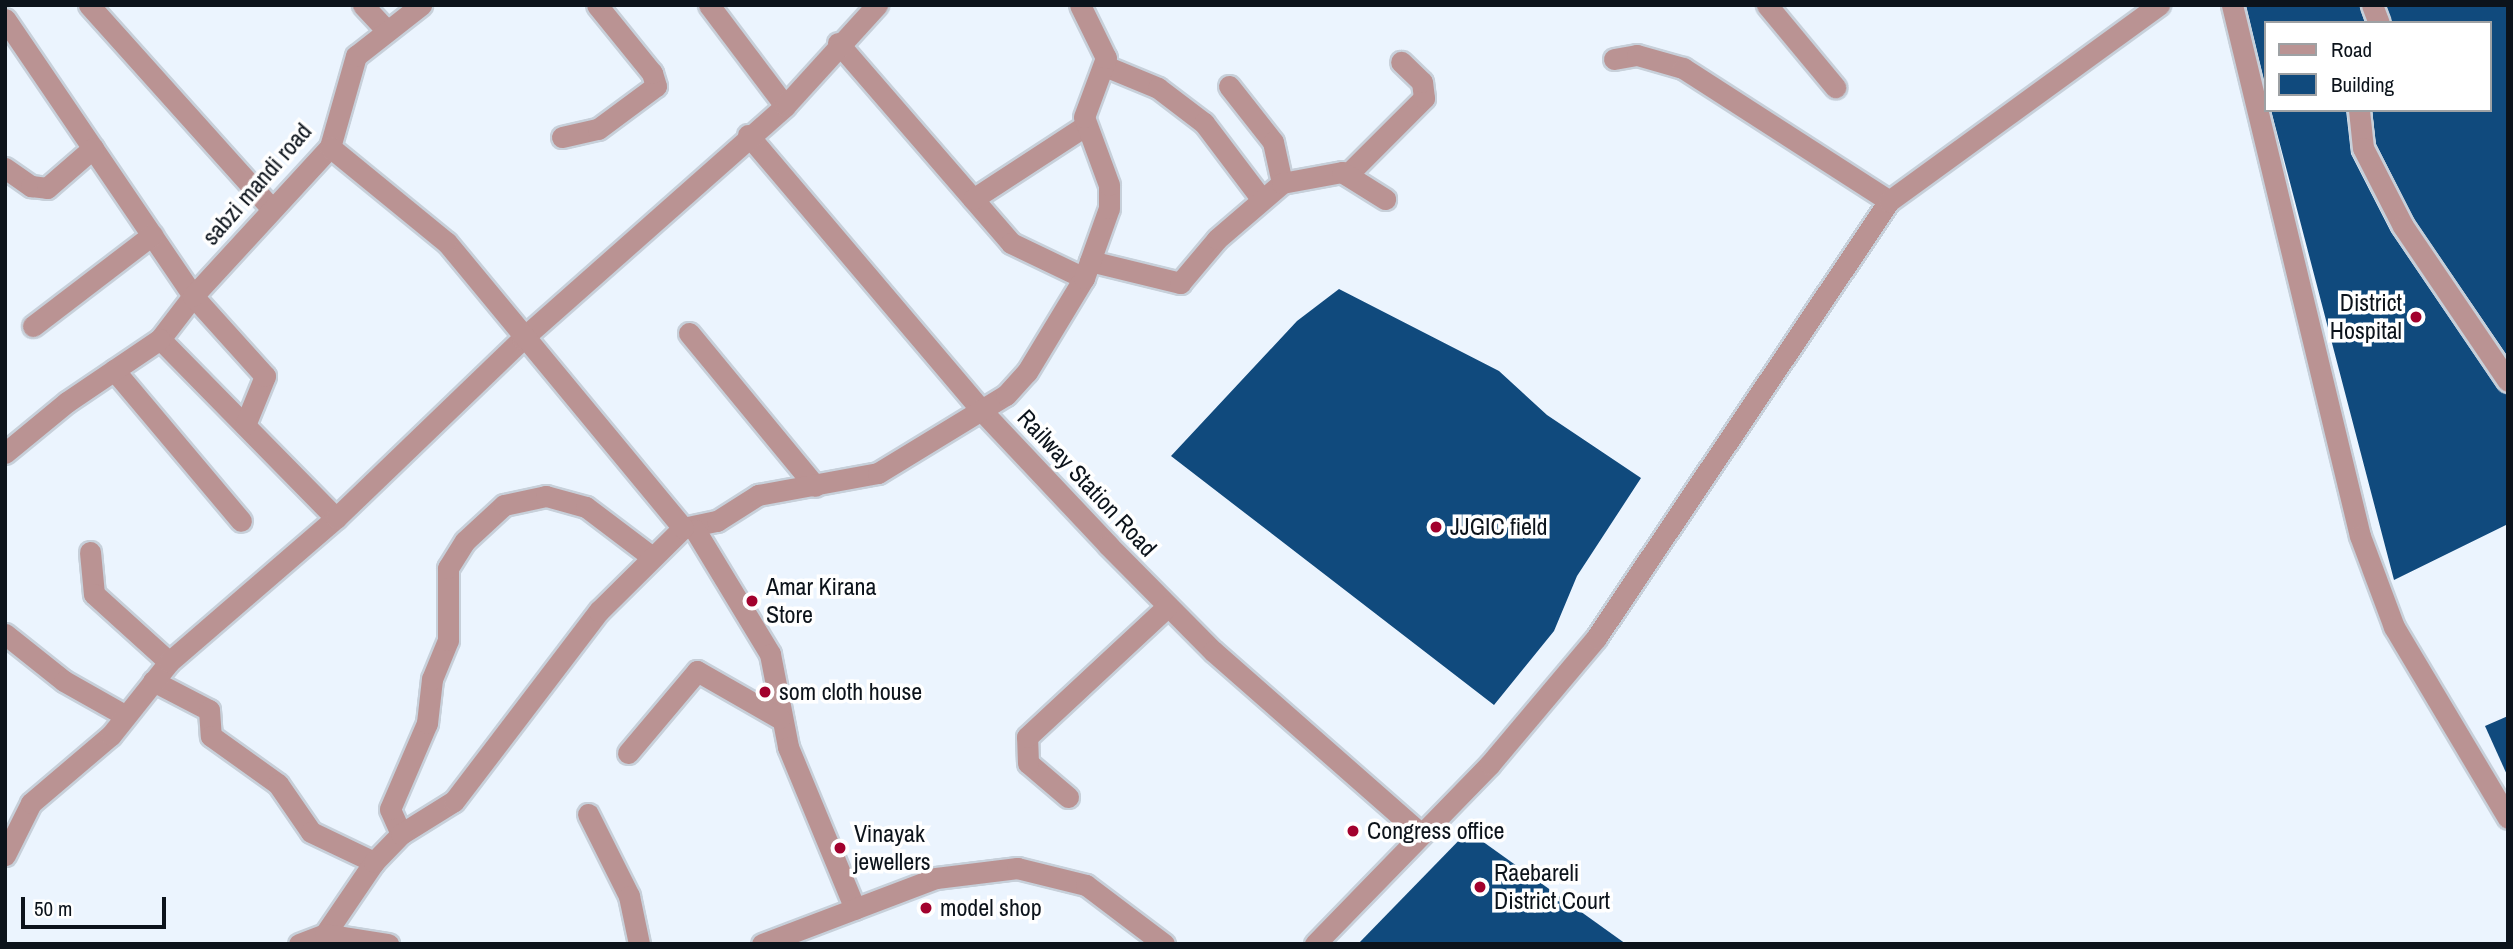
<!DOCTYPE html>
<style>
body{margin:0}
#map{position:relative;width:2513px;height:949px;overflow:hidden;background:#ebf4fe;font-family:"Archivo Narrow",sans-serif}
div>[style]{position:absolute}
.building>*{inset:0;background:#104a7d}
.roads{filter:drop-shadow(2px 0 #c7d0da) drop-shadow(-2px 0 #c7d0da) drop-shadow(0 2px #c7d0da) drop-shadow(0 -2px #c7d0da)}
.minor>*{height:21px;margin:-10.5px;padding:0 10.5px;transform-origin:10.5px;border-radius:10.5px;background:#ba9393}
.dots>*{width:19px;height:19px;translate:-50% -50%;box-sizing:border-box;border:4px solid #fff;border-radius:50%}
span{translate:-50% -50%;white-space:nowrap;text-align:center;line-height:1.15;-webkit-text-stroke:7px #fff;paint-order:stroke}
.street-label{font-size:24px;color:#0c131b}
.poi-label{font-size:24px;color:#0c131b}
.right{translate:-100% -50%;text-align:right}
.left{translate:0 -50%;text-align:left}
.frame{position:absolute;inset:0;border:7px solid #0c131b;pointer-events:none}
.legend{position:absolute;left:2264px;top:21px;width:228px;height:91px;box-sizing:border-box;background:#fff;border:2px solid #9ea1a4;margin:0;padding:9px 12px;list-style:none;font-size:21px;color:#0c131b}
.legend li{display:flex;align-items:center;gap:14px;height:35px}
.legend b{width:35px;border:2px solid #9ea1a4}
.scale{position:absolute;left:21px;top:897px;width:145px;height:32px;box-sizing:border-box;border:4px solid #0c131b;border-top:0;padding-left:9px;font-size:21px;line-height:24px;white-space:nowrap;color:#0c131b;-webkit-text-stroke:5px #fff;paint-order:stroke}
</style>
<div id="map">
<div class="building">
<i style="clip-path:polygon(2246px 5px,2359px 5px,2365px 23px,2266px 23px,2264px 80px)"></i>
<i style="clip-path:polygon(2386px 5px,2508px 5px,2508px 357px,2414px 219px,2376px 144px,2372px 110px,2490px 110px,2490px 23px,2392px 23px)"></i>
<i style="clip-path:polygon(2271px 110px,2346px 110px,2351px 154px,2391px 232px,2497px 388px,2508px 394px,2508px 524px,2394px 580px)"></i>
<i style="clip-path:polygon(1339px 289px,1499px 371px,1547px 415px,1641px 478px,1577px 576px,1554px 631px,1494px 705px,1171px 456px,1297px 321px)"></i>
<i style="clip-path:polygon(2508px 716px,2508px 777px,2485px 726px)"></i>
<i style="clip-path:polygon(1468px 831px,1626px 944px,1358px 944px)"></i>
</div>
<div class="roads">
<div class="minor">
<i style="left:89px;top:5px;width:274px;rotate:48.1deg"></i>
<i style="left:363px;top:5px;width:34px;rotate:47deg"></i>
<i style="left:709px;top:5px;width:126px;rotate:53deg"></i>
<i style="left:1767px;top:5px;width:107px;rotate:50.3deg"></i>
<i style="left:2232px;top:5px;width:546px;rotate:76.45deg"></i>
<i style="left:2360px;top:536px;width:97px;rotate:69.5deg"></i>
<i style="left:2394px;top:627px;width:222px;rotate:59.2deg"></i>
<i style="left:2372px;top:5px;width:19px;rotate:69deg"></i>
<i style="left:5px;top:19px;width:335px;rotate:55.8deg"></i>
<i style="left:193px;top:296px;width:54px;rotate:127.5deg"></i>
<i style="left:160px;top:339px;width:251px;rotate:45.5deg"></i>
<i style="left:838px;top:43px;width:264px;rotate:49.1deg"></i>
<i style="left:1011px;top:243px;width:81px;rotate:25.6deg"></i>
<i style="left:1614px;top:59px;width:23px;rotate:-10deg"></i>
<i style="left:1637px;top:55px;width:48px;rotate:15.8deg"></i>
<i style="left:1683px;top:68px;width:245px;rotate:32.8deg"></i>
<i style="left:1105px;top:66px;width:57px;rotate:22.5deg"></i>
<i style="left:1158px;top:88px;width:58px;rotate:37.3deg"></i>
<i style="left:1204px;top:123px;width:93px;rotate:52.9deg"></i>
<i style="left:1229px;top:86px;width:71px;rotate:51.8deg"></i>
<i style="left:1273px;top:142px;width:42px;rotate:77.6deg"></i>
<i style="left:2359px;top:110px;width:38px;rotate:84deg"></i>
<i style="left:2363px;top:148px;width:88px;rotate:62.9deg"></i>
<i style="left:2403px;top:226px;width:187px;rotate:55.9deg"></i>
<i style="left:748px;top:135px;width:360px;rotate:49.7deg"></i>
<i style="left:981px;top:410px;width:185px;rotate:46.7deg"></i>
<i style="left:1108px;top:545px;width:149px;rotate:45.3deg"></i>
<i style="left:1213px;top:651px;width:277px;rotate:41.3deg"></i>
<i style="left:562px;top:137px;width:37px;rotate:-13deg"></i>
<i style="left:598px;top:129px;width:72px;rotate:-36.6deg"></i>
<i style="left:656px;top:86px;width:14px;rotate:-107deg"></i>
<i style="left:652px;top:73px;width:87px;rotate:-129deg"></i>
<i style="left:5px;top:168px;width:32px;rotate:35deg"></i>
<i style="left:31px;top:186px;width:16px;rotate:7deg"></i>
<i style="left:47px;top:188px;width:61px;rotate:-41deg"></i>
<i style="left:1347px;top:175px;width:109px;rotate:-45deg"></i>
<i style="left:1424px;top:98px;width:16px;rotate:-97deg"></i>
<i style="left:1422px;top:82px;width:29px;rotate:-136deg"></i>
<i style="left:973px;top:199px;width:134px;rotate:-33.1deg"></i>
<i style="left:1090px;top:261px;width:93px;rotate:13.7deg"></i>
<i style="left:1180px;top:283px;width:57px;rotate:-49.9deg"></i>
<i style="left:1217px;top:239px;width:86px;rotate:-40.7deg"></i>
<i style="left:1282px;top:183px;width:61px;rotate:-10.4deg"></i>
<i style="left:1342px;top:172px;width:51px;rotate:32.1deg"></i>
<i style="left:33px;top:326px;width:150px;rotate:-37.4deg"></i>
<i style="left:689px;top:333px;width:198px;rotate:50.5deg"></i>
<i style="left:114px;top:370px;width:197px;rotate:49.9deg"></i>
<i style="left:245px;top:425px;width:53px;rotate:-67.8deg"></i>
<i style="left:265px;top:376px;width:108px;rotate:-132deg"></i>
<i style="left:193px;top:296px;width:202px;rotate:-47.4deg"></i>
<i style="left:330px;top:147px;width:95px;rotate:-74.1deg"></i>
<i style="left:356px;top:56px;width:83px;rotate:-38.1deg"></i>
<i style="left:5px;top:453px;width:80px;rotate:-39.4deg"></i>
<i style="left:67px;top:402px;width:112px;rotate:-34.1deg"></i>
<i style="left:683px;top:528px;width:35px;rotate:-12deg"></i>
<i style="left:717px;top:521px;width:49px;rotate:-32.4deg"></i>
<i style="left:758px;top:495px;width:122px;rotate:-10.4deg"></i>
<i style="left:878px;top:473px;width:150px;rotate:-31.4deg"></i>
<i style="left:1006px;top:395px;width:31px;rotate:-48deg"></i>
<i style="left:1027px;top:372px;width:110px;rotate:-58.8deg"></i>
<i style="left:1084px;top:278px;width:74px;rotate:-70.3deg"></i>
<i style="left:1109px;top:208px;width:23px;rotate:-90deg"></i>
<i style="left:1109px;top:185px;width:72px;rotate:-110.2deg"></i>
<i style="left:1084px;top:117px;width:63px;rotate:-69.6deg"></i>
<i style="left:1106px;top:58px;width:59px;rotate:-116.1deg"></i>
<i style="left:695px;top:530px;width:145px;rotate:58.8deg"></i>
<i style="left:770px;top:654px;width:95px;rotate:79deg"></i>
<i style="left:788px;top:747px;width:175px;rotate:67.5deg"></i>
<i style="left:90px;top:552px;width:42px;rotate:84.6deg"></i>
<i style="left:94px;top:594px;width:101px;rotate:42.2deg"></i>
<i style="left:5px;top:634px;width:75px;rotate:38.5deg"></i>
<i style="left:64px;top:681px;width:71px;rotate:29.4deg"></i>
<i style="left:153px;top:681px;width:63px;rotate:27.4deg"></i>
<i style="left:209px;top:710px;width:26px;rotate:86deg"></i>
<i style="left:211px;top:736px;width:82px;rotate:35.6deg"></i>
<i style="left:278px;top:784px;width:58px;rotate:55.5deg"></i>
<i style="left:311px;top:832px;width:70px;rotate:25.5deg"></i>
<i style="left:628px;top:753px;width:107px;rotate:-49.9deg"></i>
<i style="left:697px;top:671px;width:95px;rotate:29.8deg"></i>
<i style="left:1068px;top:797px;width:52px;rotate:-139.6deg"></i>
<i style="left:1028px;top:763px;width:26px;rotate:-92deg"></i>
<i style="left:1027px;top:737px;width:192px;rotate:-42.9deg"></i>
<i style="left:588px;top:814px;width:92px;rotate:63.4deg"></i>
<i style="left:629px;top:896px;width:49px;rotate:78.2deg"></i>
<i style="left:401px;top:834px;width:27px;rotate:-114deg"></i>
<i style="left:390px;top:809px;width:94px;rotate:-66.7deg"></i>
<i style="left:427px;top:723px;width:44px;rotate:-83.5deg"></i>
<i style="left:432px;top:679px;width:42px;rotate:-67.7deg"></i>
<i style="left:448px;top:640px;width:72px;rotate:-90deg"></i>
<i style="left:448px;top:568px;width:32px;rotate:-58deg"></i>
<i style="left:465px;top:541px;width:53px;rotate:-42.7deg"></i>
<i style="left:504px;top:505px;width:43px;rotate:-12.1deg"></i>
<i style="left:546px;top:496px;width:41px;rotate:15.4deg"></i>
<i style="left:586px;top:507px;width:83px;rotate:37.1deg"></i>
<i style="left:5px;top:855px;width:58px;rotate:-63.4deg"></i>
<i style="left:31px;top:803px;width:105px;rotate:-40.4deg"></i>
<i style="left:111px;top:735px;width:93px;rotate:-51.5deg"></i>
<i style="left:169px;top:662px;width:221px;rotate:-40.8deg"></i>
<i style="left:336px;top:518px;width:258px;rotate:-43.9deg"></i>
<i style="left:522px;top:339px;width:351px;rotate:-41.5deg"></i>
<i style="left:785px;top:106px;width:137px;rotate:-47.7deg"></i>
<i style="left:325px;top:934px;width:87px;rotate:-55.8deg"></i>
<i style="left:374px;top:862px;width:39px;rotate:-46deg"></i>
<i style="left:401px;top:834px;width:62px;rotate:-31.9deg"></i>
<i style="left:454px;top:801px;width:239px;rotate:-52.7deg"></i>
<i style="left:599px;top:611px;width:118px;rotate:-44.7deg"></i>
<i style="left:683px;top:528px;width:371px;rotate:-129.6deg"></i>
<i style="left:446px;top:242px;width:150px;rotate:-140.7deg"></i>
<i style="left:299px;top:944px;width:28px;rotate:-21deg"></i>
<i style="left:325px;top:934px;width:64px;rotate:9deg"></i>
<i style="left:762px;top:944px;width:186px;rotate:-20.8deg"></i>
<i style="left:936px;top:878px;width:82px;rotate:-7deg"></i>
<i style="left:1017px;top:868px;width:71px;rotate:13.8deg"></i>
<i style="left:1086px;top:885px;width:98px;rotate:37.1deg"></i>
<i style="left:1315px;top:944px;width:251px;rotate:-45.8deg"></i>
<i style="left:1490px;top:764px;width:165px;rotate:-49.9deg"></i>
<i style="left:1596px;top:638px;width:526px;rotate:-56.16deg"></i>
<i style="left:1889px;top:201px;width:334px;rotate:-36deg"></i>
</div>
</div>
<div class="dots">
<i style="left:2416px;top:317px;background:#a2012d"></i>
<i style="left:1436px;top:527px;background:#a2012d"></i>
<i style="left:752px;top:601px;background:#a2012d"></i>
<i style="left:765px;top:692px;background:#a2012d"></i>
<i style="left:1353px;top:831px;background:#a2012d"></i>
<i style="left:840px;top:848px;background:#a2012d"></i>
<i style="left:1480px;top:887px;background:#a2012d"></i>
<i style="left:926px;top:908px;background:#a2012d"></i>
</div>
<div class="street-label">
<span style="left:257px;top:184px;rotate:-49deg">sabzi mandi road</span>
<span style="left:1087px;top:483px;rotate:47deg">Railway Station Road</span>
</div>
<div class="poi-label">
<span class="right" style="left:2402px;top:317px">District<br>Hospital</span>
<span class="left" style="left:1450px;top:527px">JJGIC field</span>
<span class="left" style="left:766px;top:601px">Amar Kirana<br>Store</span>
<span class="left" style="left:779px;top:692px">som cloth house</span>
<span class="left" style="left:1367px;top:831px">Congress office</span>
<span class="left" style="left:854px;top:848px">Vinayak<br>jewellers</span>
<span class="left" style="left:1494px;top:887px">Raebareli<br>District Court</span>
<span class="left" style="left:940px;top:908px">model shop</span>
</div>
<div class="frame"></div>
<ul class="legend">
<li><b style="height:9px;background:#ba9393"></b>Road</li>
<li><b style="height:19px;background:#104a7d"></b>Building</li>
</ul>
<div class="scale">50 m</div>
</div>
